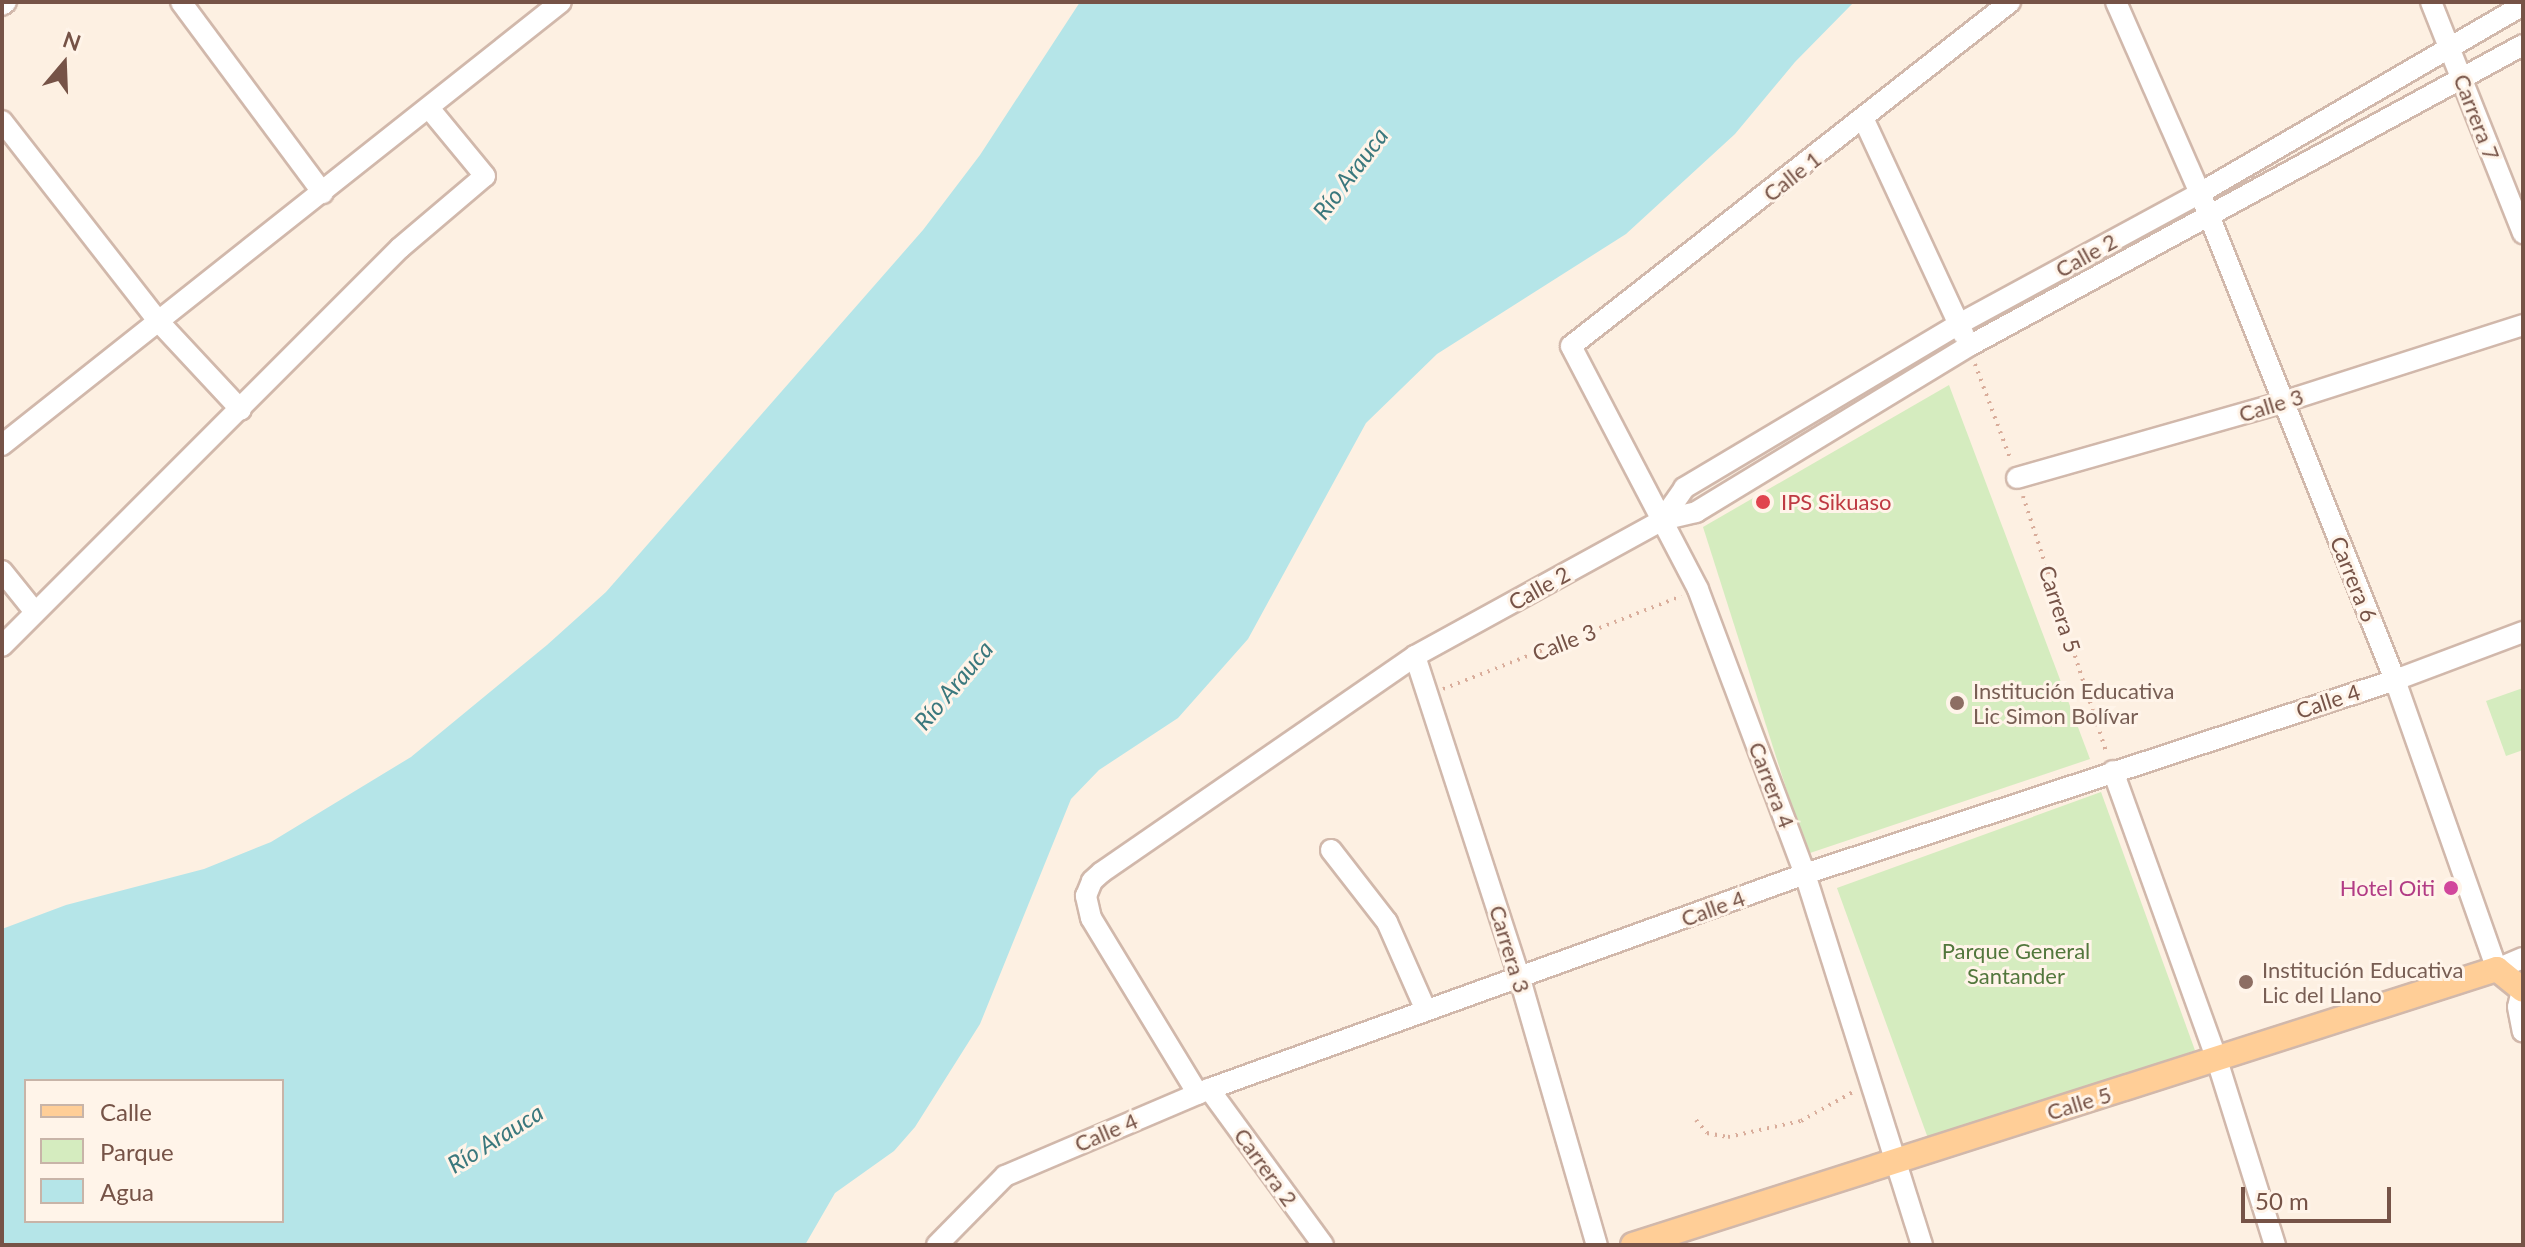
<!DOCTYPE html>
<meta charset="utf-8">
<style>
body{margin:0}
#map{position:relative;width:2525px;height:1247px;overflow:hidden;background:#fdf0e2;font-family:Lato,sans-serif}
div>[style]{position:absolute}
.green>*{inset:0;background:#d5ecbf;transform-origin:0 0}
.water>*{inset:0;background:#b5e5e8}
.path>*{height:4px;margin-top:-2px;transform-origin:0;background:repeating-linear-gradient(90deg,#d9ad9b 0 2px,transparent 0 8px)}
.roads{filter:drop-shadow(2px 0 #d1b8ab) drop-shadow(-2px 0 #d1b8ab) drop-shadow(0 2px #d1b8ab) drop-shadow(0 -2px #d1b8ab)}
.minor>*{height:20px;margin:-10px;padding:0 10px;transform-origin:10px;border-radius:10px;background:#fff}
.major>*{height:24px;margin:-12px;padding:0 12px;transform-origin:12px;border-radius:12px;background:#ffce97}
.dots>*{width:22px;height:22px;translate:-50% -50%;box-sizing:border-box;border:4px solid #fff4e9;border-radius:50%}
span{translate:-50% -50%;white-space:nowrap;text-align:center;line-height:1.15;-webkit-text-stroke:6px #fff4e9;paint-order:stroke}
.street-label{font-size:22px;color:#765347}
.health-label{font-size:22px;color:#be3a42}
.left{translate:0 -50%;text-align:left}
.education-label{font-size:22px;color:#785e54}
.hotel-label{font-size:22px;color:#b23c85}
.right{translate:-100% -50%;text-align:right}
.park-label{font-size:22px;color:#52773c}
.water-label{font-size:24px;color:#3a787d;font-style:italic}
.frame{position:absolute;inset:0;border:4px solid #765347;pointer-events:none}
.legend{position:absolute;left:24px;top:1079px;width:260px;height:144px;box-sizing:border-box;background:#fff4e9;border:2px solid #c8b4a8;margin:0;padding:10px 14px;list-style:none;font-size:24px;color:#765347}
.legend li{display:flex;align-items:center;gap:16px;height:40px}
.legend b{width:40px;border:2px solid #c8b4a8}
.north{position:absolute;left:24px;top:24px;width:80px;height:80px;-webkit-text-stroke:6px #fff4e9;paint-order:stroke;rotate:19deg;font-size:22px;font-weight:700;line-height:32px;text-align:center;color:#765347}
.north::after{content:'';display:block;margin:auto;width:28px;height:36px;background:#765347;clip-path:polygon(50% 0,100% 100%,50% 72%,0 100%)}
.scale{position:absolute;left:2241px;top:1187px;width:150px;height:36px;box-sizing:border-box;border:4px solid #765347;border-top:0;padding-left:10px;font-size:24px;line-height:28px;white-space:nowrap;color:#765347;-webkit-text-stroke:6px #fff4e9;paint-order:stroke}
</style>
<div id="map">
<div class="green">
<i style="clip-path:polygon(1949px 385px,2090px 759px,1807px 854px,1703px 527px)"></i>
<i style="clip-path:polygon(2523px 688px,2523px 750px,2506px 756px,2486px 701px)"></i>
<i style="left:2101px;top:792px;width:275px;height:281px;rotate:70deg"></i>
</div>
<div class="water">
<i style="clip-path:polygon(evenodd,1080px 2px,1854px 2px,1795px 62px,1735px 134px,1626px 234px,1437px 354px,1366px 423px,1248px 639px,1178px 718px,1099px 770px,1071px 799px,980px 1024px,915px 1127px,894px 1151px,835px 1193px,805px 1245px,2px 1245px,2px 929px,66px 905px,204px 869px,271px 842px,411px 757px,547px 645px,606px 592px,923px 230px,980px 155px,1080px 2px,26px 1081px,282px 1081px,282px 1221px,26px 1221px,26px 1081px)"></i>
</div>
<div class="path">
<i style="left:1975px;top:364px;width:103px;rotate:69.6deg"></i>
<i style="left:2023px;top:496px;width:271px;rotate:72deg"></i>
<i style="left:1443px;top:689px;width:256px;rotate:-21.3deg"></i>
<i style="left:1696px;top:1120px;width:17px;rotate:50deg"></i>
<i style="left:1707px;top:1133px;width:21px;rotate:11deg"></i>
<i style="left:1728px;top:1137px;width:75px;rotate:-12.4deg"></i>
<i style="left:1801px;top:1121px;width:62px;rotate:-29.1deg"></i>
</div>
<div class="roads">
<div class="minor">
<i style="left:181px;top:2px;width:238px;rotate:53.4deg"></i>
<i style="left:2116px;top:2px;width:209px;rotate:66.3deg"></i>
<i style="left:2200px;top:193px;width:525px;rotate:68.18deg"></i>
<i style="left:2395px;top:680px;width:306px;rotate:70.6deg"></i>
<i style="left:2497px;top:969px;width:28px;rotate:-23deg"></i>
<i style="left:2431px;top:2px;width:249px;rotate:68.3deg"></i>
<i style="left:2px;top:5px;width:5px;rotate:-37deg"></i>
<i style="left:1864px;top:120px;width:237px;rotate:65.1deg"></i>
<i style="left:2px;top:121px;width:255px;rotate:52deg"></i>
<i style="left:159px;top:322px;width:120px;rotate:47deg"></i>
<i style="left:2px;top:445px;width:713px;rotate:-38.4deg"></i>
<i style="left:2017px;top:478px;width:277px;rotate:-15.9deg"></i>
<i style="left:2283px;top:402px;width:252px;rotate:-17.8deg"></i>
<i style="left:1662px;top:520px;width:39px;rotate:-55deg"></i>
<i style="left:1684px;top:488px;width:320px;rotate:-30.8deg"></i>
<i style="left:1959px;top:324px;width:274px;rotate:-28.5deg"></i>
<i style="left:2200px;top:193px;width:374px;rotate:-30.2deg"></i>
<i style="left:2px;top:571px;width:53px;rotate:51.2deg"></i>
<i style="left:2px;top:646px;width:563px;rotate:-45deg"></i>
<i style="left:400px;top:248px;width:111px;rotate:-40.3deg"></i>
<i style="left:485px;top:176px;width:88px;rotate:-129.5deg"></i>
<i style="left:1415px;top:656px;width:340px;rotate:72deg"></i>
<i style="left:1520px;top:979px;width:277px;rotate:73.9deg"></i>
<i style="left:2113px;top:771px;width:307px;rotate:70.2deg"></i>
<i style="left:2217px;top:1060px;width:194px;rotate:72.6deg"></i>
<i style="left:1331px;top:850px;width:91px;rotate:52.1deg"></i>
<i style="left:1387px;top:922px;width:94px;rotate:66.2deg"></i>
<i style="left:2522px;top:990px;width:17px;rotate:103deg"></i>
<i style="left:2518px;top:1007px;width:25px;rotate:79deg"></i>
<i style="left:1209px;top:1089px;width:193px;rotate:53.8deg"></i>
<i style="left:1198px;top:1094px;width:206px;rotate:-121.3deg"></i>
<i style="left:1091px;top:918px;width:23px;rotate:-103deg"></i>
<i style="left:1086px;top:896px;width:16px;rotate:-68deg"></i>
<i style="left:1092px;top:881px;width:13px;rotate:-42deg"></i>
<i style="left:1102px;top:872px;width:380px;rotate:-34.6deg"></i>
<i style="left:1415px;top:656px;width:282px;rotate:-28.8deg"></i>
<i style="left:1662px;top:520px;width:35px;rotate:-13deg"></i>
<i style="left:1696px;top:512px;width:320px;rotate:-31.3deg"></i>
<i style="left:1969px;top:346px;width:630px;rotate:-28.52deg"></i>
<i style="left:937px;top:1245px;width:97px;rotate:-45.4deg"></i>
<i style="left:1005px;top:1176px;width:222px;rotate:-23.1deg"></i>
<i style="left:1209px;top:1089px;width:634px;rotate:-19.84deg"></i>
<i style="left:1805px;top:874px;width:621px;rotate:-18.2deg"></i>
<i style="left:2395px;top:680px;width:137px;rotate:-20.6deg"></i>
<i style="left:1922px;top:1245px;width:389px;rotate:-107.5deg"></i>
<i style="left:1805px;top:874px;width:304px;rotate:-110.6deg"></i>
<i style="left:1698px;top:589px;width:274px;rotate:-117.6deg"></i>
<i style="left:1571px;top:346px;width:558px;rotate:-38.08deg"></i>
</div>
<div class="major">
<i style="left:1633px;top:1245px;width:907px;rotate:-17.72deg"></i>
<i style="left:2497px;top:969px;width:33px;rotate:39deg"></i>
</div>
</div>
<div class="dots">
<i style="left:1763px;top:502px;background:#e0444e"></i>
<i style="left:1957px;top:703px;background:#8d6e63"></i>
<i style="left:2451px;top:888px;background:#d1479c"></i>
<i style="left:2246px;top:982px;background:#8d6e63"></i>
</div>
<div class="street-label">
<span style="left:2477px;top:117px;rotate:69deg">Carrera 7</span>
<span style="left:1792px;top:176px;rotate:-38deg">Calle 1</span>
<span style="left:2086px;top:255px;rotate:-29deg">Calle 2</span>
<span style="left:2271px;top:405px;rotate:-17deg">Calle 3</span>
<span style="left:2354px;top:579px;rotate:68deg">Carrera 6</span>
<span style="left:1539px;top:588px;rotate:-29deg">Calle 2</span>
<span style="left:2060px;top:609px;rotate:72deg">Carrera 5</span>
<span style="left:1564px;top:642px;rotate:-21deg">Calle 3</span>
<span style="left:2328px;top:701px;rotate:-18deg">Calle 4</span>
<span style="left:1772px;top:785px;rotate:69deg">Carrera 4</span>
<span style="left:1713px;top:908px;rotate:-20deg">Calle 4</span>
<span style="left:1510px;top:949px;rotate:73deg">Carrera 3</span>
<span style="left:2079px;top:1103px;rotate:-17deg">Calle 5</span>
<span style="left:1106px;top:1132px;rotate:-23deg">Calle 4</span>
<span style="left:1266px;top:1167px;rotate:54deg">Carrera 2</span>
</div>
<div class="health-label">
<span class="left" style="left:1781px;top:502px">IPS Sikuaso</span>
</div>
<div class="education-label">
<span class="left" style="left:1973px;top:703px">Institución Educativa<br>Lic Simon Bolívar</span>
<span class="left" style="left:2262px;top:982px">Institución Educativa<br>Lic del Llano</span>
</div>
<div class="hotel-label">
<span class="right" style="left:2435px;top:888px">Hotel Oiti</span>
</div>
<div class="park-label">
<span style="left:2016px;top:963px">Parque General<br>Santander</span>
</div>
<div class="water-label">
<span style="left:1350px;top:173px;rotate:-53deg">Río Arauca</span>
<span style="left:953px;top:685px;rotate:-50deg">Río Arauca</span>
<span style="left:495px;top:1138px;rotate:-32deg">Río Arauca</span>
</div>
<div class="frame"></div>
<ul class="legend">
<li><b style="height:10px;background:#ffce97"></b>Calle</li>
<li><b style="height:22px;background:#d5ecbf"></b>Parque</li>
<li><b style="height:22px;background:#b5e5e8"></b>Agua</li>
</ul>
<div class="north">N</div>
<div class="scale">50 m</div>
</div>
